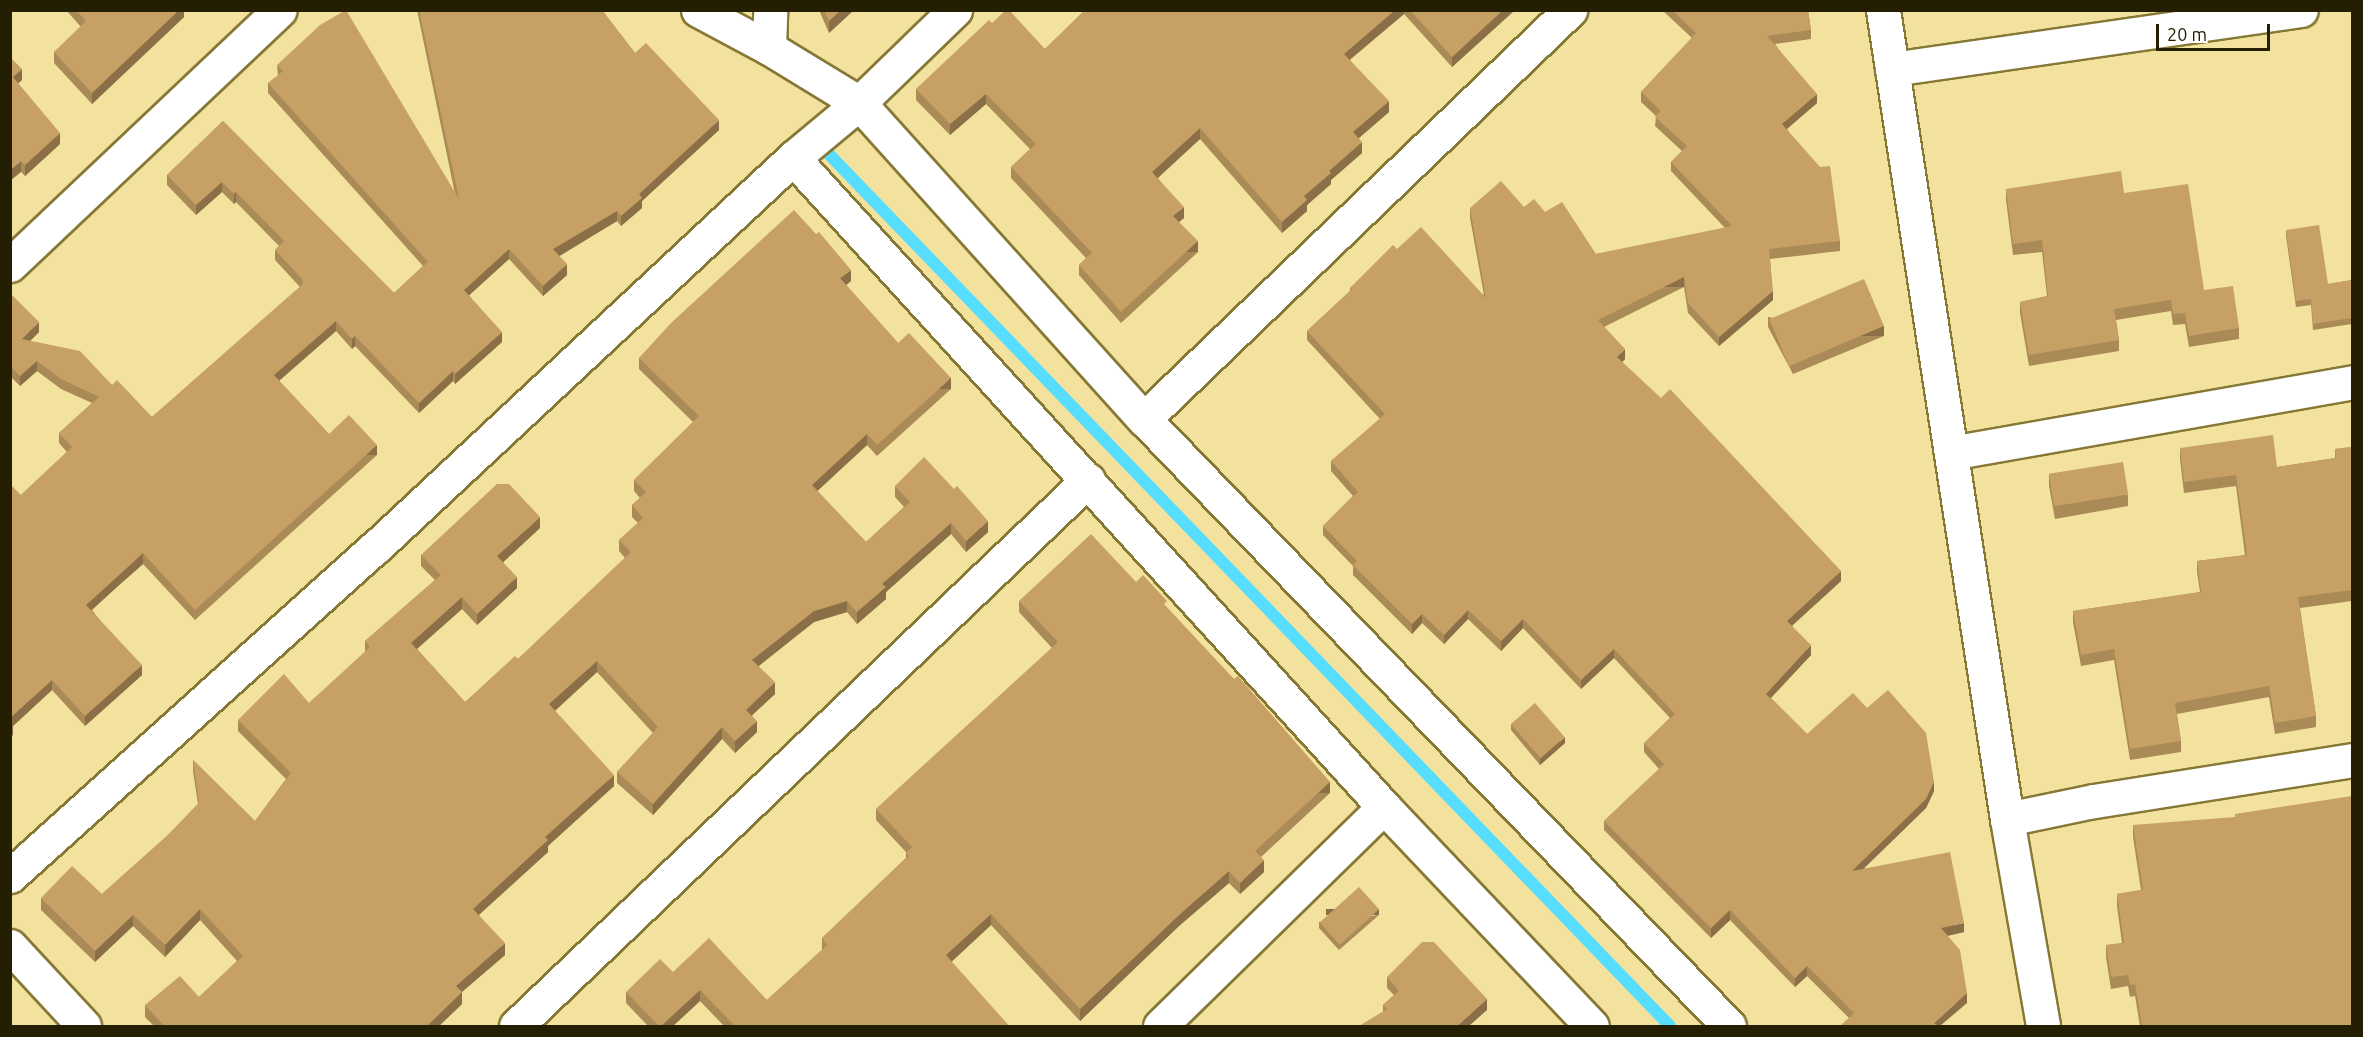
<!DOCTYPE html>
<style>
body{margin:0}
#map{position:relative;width:2363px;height:1037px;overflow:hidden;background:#f2e29e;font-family:Ubuntu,sans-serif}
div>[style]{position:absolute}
.stream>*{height:12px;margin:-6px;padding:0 6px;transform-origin:6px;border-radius:6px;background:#57ddfe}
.roads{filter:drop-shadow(2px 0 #867835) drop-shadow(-2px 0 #867835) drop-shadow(0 2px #867835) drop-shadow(0 -2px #867835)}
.minor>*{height:33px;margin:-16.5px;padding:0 16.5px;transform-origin:16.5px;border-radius:16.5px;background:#fff}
.wall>*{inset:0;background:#aa8a57}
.shaded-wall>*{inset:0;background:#8b7047;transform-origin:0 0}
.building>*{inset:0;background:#c6a065;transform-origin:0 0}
span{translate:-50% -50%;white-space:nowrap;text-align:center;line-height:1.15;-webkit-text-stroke:4.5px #fff;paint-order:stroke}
.frame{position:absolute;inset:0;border:12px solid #241e03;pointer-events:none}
.scale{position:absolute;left:2156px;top:24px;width:114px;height:27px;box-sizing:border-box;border:3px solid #241e03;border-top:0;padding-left:8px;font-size:18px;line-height:21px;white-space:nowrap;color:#241e03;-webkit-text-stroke:4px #fff;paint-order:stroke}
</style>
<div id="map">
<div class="stream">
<i style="left:822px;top:147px;width:1221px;rotate:46.03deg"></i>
</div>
<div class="roads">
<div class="minor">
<i style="left:698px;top:10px;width:81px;rotate:28.2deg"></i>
<i style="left:769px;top:48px;width:105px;rotate:31.4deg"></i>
<i style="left:859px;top:103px;width:426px;rotate:48deg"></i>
<i style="left:1144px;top:419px;width:843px;rotate:46.06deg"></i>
<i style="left:1883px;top:10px;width:818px;rotate:81.29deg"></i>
<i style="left:2007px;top:819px;width:210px;rotate:80.1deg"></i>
<i style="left:769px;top:48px;width:38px;rotate:-88deg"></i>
<i style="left:1892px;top:69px;width:413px;rotate:-8.2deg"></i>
<i style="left:793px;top:158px;width:878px;rotate:47.68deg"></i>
<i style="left:1384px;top:807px;width:302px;rotate:46.5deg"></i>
<i style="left:10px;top:265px;width:371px;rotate:-43.4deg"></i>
<i style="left:1144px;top:419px;width:591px;rotate:-43.83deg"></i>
<i style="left:1951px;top:453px;width:407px;rotate:-10deg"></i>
<i style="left:2007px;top:819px;width:89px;rotate:-11.7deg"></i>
<i style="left:2094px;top:801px;width:261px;rotate:-9deg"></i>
<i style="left:10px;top:876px;width:494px;rotate:-42deg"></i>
<i style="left:377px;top:546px;width:569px;rotate:-43.01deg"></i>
<i style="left:793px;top:158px;width:86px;rotate:-39.8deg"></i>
<i style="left:859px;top:103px;width:134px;rotate:-44.1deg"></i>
<i style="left:10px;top:946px;width:109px;rotate:47.2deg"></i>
<i style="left:516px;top:1026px;width:791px;rotate:-43.67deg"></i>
<i style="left:1160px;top:1026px;width:313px;rotate:-44.4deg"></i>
</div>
</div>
<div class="wall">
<i style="clip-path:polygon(66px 10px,184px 10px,184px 17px,92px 104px,54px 63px,54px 52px,81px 27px)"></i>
<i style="clip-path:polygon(417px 10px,602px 10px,635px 53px,719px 130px,642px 201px,642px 208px,621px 226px,617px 221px,559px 256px,567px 275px,543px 296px,509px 259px,469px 295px,502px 342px,455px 384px,453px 381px,419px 413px,355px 346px,352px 349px,336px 331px,279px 381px,329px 434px,377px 455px,195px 620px,143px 564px,118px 586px,92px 610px,142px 675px,85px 726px,52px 690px,13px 726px,13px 735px,10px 737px,21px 495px,67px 452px,59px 443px,59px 433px,92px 403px,61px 389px,37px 371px,20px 386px,10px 376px,10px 297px,39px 332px,30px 341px,112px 385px,152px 417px,300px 287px,275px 260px,275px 250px,279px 246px,236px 202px,234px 204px,222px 192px,196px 215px,167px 185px,167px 175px,223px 121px,394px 293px,423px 266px,268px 93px,268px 83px,278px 76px,277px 65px,455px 194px)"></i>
<i style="clip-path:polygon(819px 10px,854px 10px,829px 33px)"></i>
<i style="clip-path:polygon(1085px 10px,1515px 10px,1452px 67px,1404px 14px,1350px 60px,1389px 112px,1359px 138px,1362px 153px,1331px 180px,1331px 184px,1307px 205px,1307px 211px,1282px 233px,1200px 139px,1158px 178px,1184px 218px,1179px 222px,1198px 252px,1121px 323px,1079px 275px,1079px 265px,1086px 258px,1011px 178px,1011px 167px,1030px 149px,986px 104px,950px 135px,916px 100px,916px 89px,992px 23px,1045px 49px)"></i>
<i style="clip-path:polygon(1662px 10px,1808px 10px,1811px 30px,1811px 39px,1775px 44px,1817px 103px,1787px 129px,1840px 241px,1840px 251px,1770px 259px,1773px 300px,1719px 346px,1688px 313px,1684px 287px,1604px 327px,1625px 359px,1622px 362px,1841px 581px,1792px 626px,1811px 655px,1771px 698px,1807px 734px,1934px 791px,1926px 808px,1864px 868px,1964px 932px,1948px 936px,1967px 1003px,1849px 1018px,1807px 976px,1795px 987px,1730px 920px,1711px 938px,1604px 830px,1604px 821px,1659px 769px,1644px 752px,1644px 743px,1670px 718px,1614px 658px,1581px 689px,1523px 628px,1501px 651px,1468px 619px,1444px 644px,1422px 623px,1412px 634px,1353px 575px,1353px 566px,1323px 535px,1323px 526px,1353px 496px,1331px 471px,1331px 461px,1380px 419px,1307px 340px,1307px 331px,1350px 291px,1350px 288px,1397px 249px,1484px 295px,1470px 218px,1470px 208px,1524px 207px,1545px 212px,1596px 254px,1725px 228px,1671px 171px,1671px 162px,1682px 151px,1655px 126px,1656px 116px,1641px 102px,1641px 92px,1692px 38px)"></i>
<i style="clip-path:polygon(10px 57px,22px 80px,18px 83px,60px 144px,25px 176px,21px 172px)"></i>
<i style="clip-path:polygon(2006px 189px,2124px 193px,2204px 290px,2239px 328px,2239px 339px,2189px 347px,2185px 324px,2173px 325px,2171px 311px,2116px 320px,2119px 340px,2119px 351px,2029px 366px,2020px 313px,2020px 302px,2047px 296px,2042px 252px,2013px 255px,2006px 200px)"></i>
<i style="clip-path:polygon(2286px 230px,2328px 284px,2352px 280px,2352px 324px,2313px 330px,2311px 305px,2296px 307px,2286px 236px)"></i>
<i style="clip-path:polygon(851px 281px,846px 285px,898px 343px,951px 389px,877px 456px,867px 445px,817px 491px,866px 542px,904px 507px,895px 497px,895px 486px,988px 532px,966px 552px,951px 534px,886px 592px,886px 599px,857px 624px,847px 612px,814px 622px,759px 666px,775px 694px,752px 715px,757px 732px,735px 753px,722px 739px,653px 815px,617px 783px,617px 772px,653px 733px,597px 672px,555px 711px,614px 786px,548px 846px,548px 852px,479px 915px,505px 955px,462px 992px,462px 1004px,439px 1026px,154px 1026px,145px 1017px,145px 1005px,199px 997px,237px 961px,200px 920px,165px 957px,133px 926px,95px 962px,41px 910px,41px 898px,102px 894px,168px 835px,198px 804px,193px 771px,193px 760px,255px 821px,286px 779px,238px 731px,238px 720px,309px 703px,365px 653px,365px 641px,435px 580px,421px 566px,421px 555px,540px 528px,503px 562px,517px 588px,477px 625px,462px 609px,417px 649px,465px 702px,518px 659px,625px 558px,619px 551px,619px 540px,638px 523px,632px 517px,632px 505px,640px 498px,634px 491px,634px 480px,693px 422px,639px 369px,639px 358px)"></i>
<i style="clip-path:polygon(1768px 317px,1884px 336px,1793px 374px,1768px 327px)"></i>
<i style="clip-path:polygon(2352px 447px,2352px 601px,2300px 608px,2316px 716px,2316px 727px,2275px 734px,2269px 697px,2177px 714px,2181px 741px,2181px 752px,2130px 760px,2114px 660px,2081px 666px,2073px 622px,2073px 611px,2200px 592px,2197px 572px,2197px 561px,2245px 555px,2236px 486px,2184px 493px,2180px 459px,2180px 448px,2277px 467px,2335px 458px,2335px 449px)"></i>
<i style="clip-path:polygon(2049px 474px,2128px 495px,2128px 506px,2055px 519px,2049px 486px)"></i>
<i style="clip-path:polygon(1136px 582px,1167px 608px,1330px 793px,1261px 857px,1264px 872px,1240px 894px,1229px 883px,1179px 926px,1080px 1021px,991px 925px,951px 962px,1009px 1026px,724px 1026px,700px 1001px,673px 1026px,648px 1026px,626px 1003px,626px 992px,673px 972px,767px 1000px,822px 950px,822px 938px,906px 858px,906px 852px,876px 820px,876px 809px,1052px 648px,1019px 612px,1019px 601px)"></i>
<i style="clip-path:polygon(1511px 724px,1565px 743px,1540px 765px,1511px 730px)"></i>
<i style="clip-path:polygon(2133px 825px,2352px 1026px,2140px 1026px,2135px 996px,2130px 997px,2128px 986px,2111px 989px,2106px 957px,2106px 945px,2122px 943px,2117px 906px,2117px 894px,2141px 890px,2133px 837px)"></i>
<i style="clip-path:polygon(1379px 915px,1339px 950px,1319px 928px,1319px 922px)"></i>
<i style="clip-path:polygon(1387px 977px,1487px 1010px,1383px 1012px,1383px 1005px,1394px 995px,1387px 988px)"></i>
</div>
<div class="shaded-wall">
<i style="clip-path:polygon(179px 10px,184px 10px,184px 17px,92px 104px,92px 93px)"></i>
<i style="clip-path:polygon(841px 10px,854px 10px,829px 33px,829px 21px)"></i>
<i style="clip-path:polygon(1395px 10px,1404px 10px,1404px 14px,1344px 64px,1344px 54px)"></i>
<i style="clip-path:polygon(1503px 10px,1515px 10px,1452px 67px,1452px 57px)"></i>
<i style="clip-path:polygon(22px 69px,22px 80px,13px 88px,13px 77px)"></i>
<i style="clip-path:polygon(986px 94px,986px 104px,950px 135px,950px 124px)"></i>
<i style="clip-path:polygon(1817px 94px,1817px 103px,1782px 133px,1782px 124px)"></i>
<i style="clip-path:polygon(1389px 101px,1389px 112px,1353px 143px,1353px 132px)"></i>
<i style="clip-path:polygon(719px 120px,719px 130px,642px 201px,642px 208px,621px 226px,621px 216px,639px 194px)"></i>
<i style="clip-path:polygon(1200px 128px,1200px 139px,1152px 183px,1152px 172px)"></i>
<i style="clip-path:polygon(60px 133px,60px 144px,25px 176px,25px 165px)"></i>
<i style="clip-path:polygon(1362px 142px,1362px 153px,1331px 180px,1331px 184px,1307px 205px,1307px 211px,1282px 233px,1282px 222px,1304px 196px,1329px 171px)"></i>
<i style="clip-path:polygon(21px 161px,21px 172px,10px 181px,10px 170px)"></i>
<i style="clip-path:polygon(222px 182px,222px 192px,196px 215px,196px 205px)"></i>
<i style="clip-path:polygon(236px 192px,236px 202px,234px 204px,234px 194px)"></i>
<i style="clip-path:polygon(1184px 207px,1184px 218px,1173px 227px,1173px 216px)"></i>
<i style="clip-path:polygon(617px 211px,617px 221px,553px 260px,553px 249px)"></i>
<i style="left:1198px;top:241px;width:11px;height:105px;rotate:90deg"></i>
<i style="clip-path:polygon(509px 249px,509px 259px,464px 300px,464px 290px)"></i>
<i style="clip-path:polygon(567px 264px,567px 275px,543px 296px,543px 286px)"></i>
<i style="clip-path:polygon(851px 270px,851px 281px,840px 290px,840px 278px)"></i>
<i style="left:1684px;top:277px;width:10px;height:96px;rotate:90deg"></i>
<i style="clip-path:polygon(1773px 291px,1773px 300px,1719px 346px,1719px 337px)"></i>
<i style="clip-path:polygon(336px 321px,336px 331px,274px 385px,274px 375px)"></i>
<i style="clip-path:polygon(39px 322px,39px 332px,22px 349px,22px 339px)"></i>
<i style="left:1884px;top:326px;width:10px;height:99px;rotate:90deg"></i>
<i style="clip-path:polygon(502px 332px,502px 342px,455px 384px,455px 374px)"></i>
<i style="clip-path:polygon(355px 336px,355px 346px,352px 349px,352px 339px)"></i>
<i style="clip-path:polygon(1625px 349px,1625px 359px,1617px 367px,1617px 357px)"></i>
<i style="clip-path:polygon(37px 361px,37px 371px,20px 386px,20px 376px)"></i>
<i style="clip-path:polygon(453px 371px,453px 381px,419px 413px,419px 403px)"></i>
<i style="left:951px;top:378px;width:11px;height:100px;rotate:90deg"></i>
<i style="clip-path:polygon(867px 434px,867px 445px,812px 496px,812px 485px)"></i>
<i style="left:377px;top:445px;width:10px;height:246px;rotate:90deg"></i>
<i style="clip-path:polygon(540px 517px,540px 528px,497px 568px,497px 556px)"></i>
<i style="clip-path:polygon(988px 521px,988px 532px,966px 552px,966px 541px)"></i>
<i style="clip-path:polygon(951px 523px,951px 534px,886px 592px,886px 599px,857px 624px,857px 612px,882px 584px)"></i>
<i style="clip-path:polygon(143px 553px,143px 564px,118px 586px,86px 615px,86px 605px,118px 576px)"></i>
<i style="clip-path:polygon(1841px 571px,1841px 581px,1787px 630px,1787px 621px)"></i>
<i style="clip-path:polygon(517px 577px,517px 588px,477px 625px,477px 614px)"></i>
<i style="clip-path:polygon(462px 597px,462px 609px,411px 654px,411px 643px)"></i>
<i style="clip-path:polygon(847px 601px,847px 612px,814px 622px,752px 671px,752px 660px,814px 611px)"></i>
<i style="clip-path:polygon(1468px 610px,1468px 619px,1444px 644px,1444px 635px)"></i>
<i style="clip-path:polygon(1422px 614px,1422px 623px,1412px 634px,1412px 624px)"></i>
<i style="clip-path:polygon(1523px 619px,1523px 628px,1501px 651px,1501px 641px)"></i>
<i style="clip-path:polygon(1811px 645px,1811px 655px,1766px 703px,1766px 694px)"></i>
<i style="clip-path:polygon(1614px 649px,1614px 658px,1581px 689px,1581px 680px)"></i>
<i style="clip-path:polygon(597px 661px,597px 672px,549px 716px,549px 704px)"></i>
<i style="clip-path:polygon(142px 665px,142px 675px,85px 726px,85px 716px)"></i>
<i style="clip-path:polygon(52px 680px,52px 690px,13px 726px,13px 735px,10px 737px,10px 718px)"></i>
<i style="clip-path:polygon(775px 682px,775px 694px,746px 721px,746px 710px)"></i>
<i style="clip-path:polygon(757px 721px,757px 732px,735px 753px,735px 741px)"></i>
<i style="clip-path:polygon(722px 727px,722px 739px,653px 815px,653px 804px)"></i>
<i style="clip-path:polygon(1565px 737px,1565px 743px,1540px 765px,1540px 759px)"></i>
<i style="clip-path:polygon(614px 775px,614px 786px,548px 846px,548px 852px,473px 920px,473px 909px,545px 837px)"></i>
<i style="left:1330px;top:782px;width:11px;height:102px;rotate:90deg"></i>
<i style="clip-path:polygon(1934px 782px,1934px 791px,1926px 808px,1852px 880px,1852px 871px)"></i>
<i style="clip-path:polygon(1264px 860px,1264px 872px,1240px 894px,1240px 883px)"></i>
<i style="clip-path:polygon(1229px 871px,1229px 883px,1179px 926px,1080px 1021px,1080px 1009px,1179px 915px)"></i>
<i style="clip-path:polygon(200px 909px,200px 920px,165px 957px,165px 945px)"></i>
<i style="left:1379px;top:909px;width:6px;height:53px;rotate:90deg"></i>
<i style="clip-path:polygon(1730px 910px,1730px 920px,1711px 938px,1711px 928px)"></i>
<i style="clip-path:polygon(991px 914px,991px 925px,946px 967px,946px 955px)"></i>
<i style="clip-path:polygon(133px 915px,133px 926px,95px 962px,95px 951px)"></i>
<i style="clip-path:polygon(1964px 923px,1964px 932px,1941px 937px,1941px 928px)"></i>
<i style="clip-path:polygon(505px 943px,505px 955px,456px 997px,456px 986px)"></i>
<i style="clip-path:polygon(1807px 966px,1807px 976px,1795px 987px,1795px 978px)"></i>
<i style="clip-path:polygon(700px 990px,700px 1001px,673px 1026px,661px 1026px)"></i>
<i style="clip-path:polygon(462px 992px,462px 1004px,439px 1026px,427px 1026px)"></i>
<i style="clip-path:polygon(1967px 993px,1967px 1003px,1940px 1026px,1934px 1026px,1934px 1023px)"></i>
<i style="clip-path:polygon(1487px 999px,1487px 1010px,1469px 1026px,1457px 1026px)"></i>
</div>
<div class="building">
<i style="clip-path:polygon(76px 10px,179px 10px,92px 93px,54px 52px,86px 21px)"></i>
<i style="clip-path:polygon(346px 10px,459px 199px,419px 10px,602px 10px,635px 53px,646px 43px,719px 120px,639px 194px,642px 198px,621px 216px,617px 211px,553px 249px,567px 264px,543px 286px,509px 249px,464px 290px,502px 332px,455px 374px,453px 371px,419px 403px,355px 336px,352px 339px,336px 321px,274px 375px,329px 434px,349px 415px,377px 445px,195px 610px,143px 553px,118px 576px,86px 605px,142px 665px,85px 716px,52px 680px,10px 718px,10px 484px,21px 495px,72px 447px,59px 433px,99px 397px,61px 379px,37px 361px,20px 376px,10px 366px,10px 297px,12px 295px,39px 322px,22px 339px,80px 351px,112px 385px,117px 380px,152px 417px,303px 284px,302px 279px,275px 250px,284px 241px,236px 192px,234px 194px,222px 182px,196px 205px,167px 175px,223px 121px,394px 293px,428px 262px,268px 83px,283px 71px,277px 65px,320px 25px)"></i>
<i style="clip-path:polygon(824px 10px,841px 10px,829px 21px)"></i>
<i style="clip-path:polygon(1006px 10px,1009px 10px,1045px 49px,1085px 10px,1395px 10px,1344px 54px,1389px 101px,1353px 132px,1362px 142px,1329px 171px,1331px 173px,1304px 196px,1307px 200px,1282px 222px,1200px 128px,1152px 172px,1184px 207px,1173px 216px,1198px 241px,1121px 312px,1079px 265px,1092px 253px,1011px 167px,1036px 144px,986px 94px,950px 124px,916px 89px,989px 20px,992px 23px)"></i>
<i style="clip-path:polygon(1410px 10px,1503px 10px,1452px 57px)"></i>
<i style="clip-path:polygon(1672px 10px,1808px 10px,1811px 30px,1767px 36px,1817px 94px,1782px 124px,1820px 167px,1830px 166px,1840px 241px,1769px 249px,1773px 291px,1719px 337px,1688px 303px,1684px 277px,1598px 320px,1625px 349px,1617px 357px,1661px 398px,1670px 389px,1841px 571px,1787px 621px,1811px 645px,1766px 694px,1807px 734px,1853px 693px,1867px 708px,1888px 690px,1926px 733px,1934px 782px,1926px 799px,1852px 871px,1950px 852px,1964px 923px,1941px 928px,1960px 950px,1967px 993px,1934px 1023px,1938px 1026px,1840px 1026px,1854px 1013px,1807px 966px,1795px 978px,1730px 910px,1711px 928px,1604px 821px,1664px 764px,1644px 743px,1675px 714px,1614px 649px,1581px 680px,1523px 619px,1501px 641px,1468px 610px,1444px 635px,1422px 614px,1412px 624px,1353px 565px,1357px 561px,1323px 526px,1358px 492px,1331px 461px,1385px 414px,1307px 331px,1352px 289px,1350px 288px,1393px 245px,1397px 249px,1421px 227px,1486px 298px,1470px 208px,1501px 181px,1524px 207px,1534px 199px,1545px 212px,1562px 202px,1596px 254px,1732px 226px,1671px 162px,1687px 146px,1655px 117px,1661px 111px,1641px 92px,1696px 33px)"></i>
<i style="clip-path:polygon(10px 57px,22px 69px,13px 77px,60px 133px,25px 165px,21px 161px,10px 170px)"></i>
<i style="clip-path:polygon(2121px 171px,2124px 193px,2188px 184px,2204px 290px,2233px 286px,2239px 328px,2189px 336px,2185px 313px,2173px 314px,2171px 300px,2114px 309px,2119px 340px,2029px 355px,2020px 302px,2048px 296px,2042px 240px,2013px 244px,2006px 189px)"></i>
<i style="clip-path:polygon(794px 210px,816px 234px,819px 232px,851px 270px,840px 278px,898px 343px,909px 333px,951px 378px,877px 445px,867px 434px,812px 485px,866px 542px,910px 502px,895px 486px,924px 457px,954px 489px,957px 486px,988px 521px,966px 541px,951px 523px,882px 584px,886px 587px,857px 612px,847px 601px,814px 611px,752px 660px,775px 682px,746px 710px,757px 721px,735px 741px,722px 727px,653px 804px,617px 772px,658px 727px,597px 661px,549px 704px,614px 775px,545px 837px,548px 840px,473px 909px,505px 943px,456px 986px,462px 992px,427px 1026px,164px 1026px,145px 1005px,180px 976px,199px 997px,243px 956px,200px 909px,165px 945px,133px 915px,95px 951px,41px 898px,72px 866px,102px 894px,168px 835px,199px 803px,193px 760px,255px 821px,291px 773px,238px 720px,284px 674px,309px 703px,370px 647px,365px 641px,441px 575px,421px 555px,497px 484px,509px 484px,540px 517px,497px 556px,517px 577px,477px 614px,462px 597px,411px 643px,465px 702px,515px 656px,518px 659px,631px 552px,619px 540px,643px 518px,632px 505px,646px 492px,634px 480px,699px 416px,639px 358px,671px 323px)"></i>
<i style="clip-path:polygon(2319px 225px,2328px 284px,2352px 280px,2352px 318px,2313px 324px,2311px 299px,2296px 301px,2286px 230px)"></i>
<i style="left:1864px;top:279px;width:51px;height:103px;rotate:67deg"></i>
<i style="clip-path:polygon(2273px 435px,2277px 467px,2336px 458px,2335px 449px,2352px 447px,2352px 590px,2298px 597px,2316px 716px,2275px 723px,2269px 686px,2175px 703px,2181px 741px,2130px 749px,2114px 649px,2081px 655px,2073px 611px,2201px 592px,2197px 561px,2247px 555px,2236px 475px,2184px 482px,2180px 448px)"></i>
<i style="left:2123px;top:462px;width:33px;height:75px;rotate:81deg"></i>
<i style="clip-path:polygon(1091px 534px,1136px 582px,1143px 575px,1167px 601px,1164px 604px,1234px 679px,1238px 676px,1330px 782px,1255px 851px,1264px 860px,1240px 883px,1229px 871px,1179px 915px,1080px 1009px,991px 914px,946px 955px,1009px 1026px,735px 1026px,700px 990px,661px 1026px,659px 1026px,626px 992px,660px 959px,673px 972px,709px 938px,767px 1000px,827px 945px,822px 938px,909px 856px,906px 853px,912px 847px,876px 809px,1058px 642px,1019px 601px)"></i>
<i style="left:1535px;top:703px;width:45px;height:32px;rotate:49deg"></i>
<i style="clip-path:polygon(2352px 796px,2352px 1026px,2150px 1026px,2149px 1025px,2142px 1026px,2135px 984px,2130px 985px,2128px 975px,2111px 977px,2106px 945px,2124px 943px,2117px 894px,2143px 890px,2133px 825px,2235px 817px,2235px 814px)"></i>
<i style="left:1359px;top:887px;width:30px;height:53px;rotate:48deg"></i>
<i style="clip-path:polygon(1422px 942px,1434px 942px,1487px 999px,1457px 1026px,1359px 1026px,1387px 1009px,1383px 1005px,1399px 991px,1387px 977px)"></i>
</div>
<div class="frame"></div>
<div class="scale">20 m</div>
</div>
